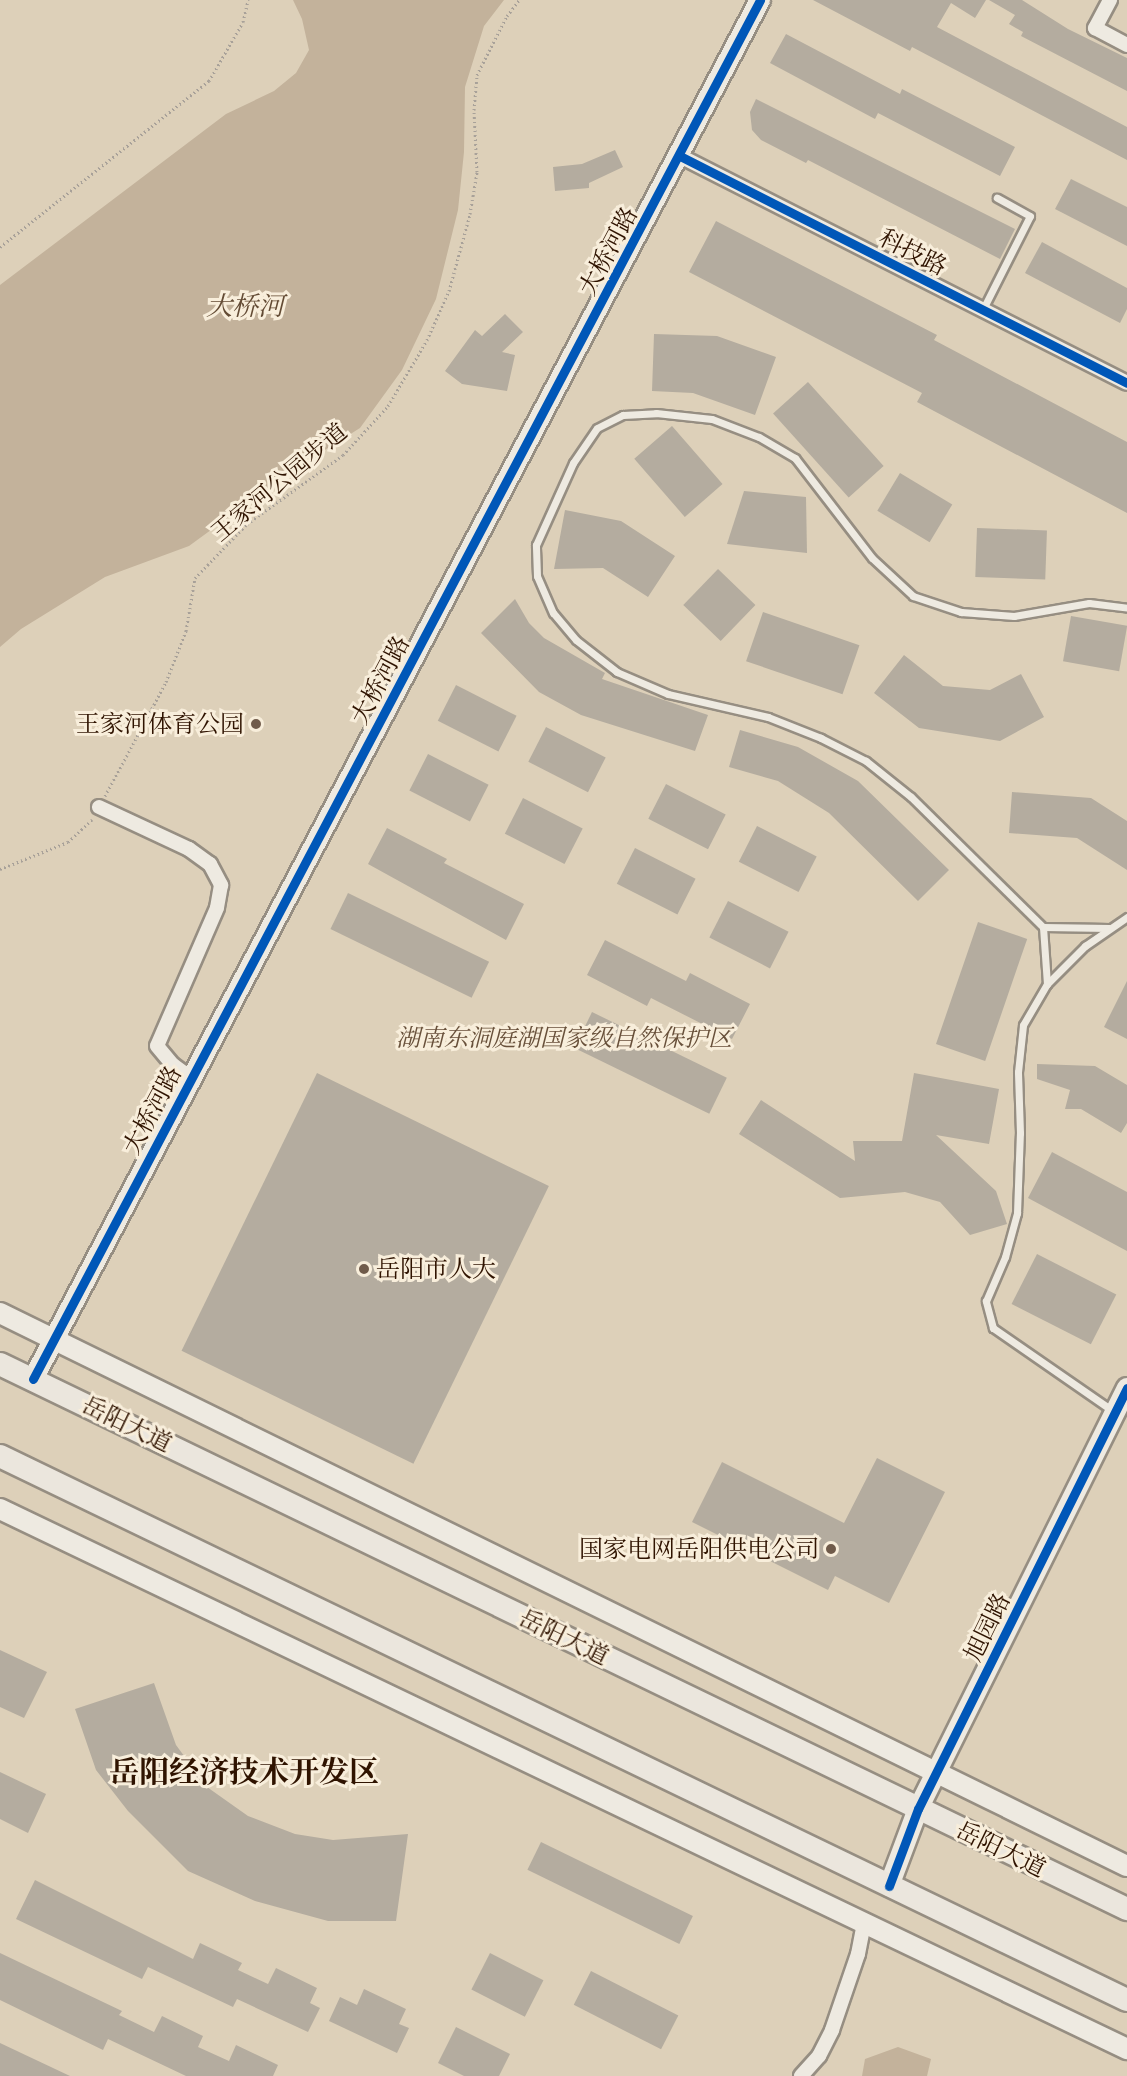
<!DOCTYPE html>
<meta charset="utf-8">
<style>
body{margin:0}
#map{position:relative;width:1127px;height:2076px;overflow:hidden;background:#eae2d2;font-family:"EB Garamond","Noto Serif SC",serif}
div>[style]{position:absolute}
.green>*{inset:0;background:#ddd0b9;transform-origin:0 0}
.water>*{inset:0;background:#c3b29b}
.building>*{inset:0;background:#b4ac9f;transform-origin:0 0}
.path>*{height:3px;margin-top:-1.5px;transform-origin:0;background:repeating-linear-gradient(90deg,#a8a199 0 1.5px,transparent 0 4.5px)}
.roads{filter:drop-shadow(2px 0 #968e82) drop-shadow(-2px 0 #968e82) drop-shadow(0 2px #968e82) drop-shadow(0 -2px #968e82)}
.lane>*{height:7px;margin:-3.5px;padding:0 3.5px;transform-origin:3.5px;border-radius:3.5px;background:#eeeae1}
.street>*{height:14px;margin:-7px;padding:0 7px;transform-origin:7px;border-radius:7px;background:#eeeae1}
.secondary>*{height:20px;margin:-10px;padding:0 10px;transform-origin:10px;border-radius:10px;background:#eeeae1}
.primary>*{height:22px;margin:-11px;padding:0 11px;transform-origin:11px;border-radius:11px;background:#ebe6dd}
.cycleway>*{height:9px;margin:-4.5px;padding:0 4.5px;transform-origin:4.5px;border-radius:4.5px;background:#0057b8}
.dots>*{width:16px;height:16px;translate:-50% -50%;box-sizing:border-box;border:3px solid #f8eedb;border-radius:50%}
span{translate:-50% -50%;white-space:nowrap;text-align:center;line-height:1.15;-webkit-text-stroke:6px #f8eedb;paint-order:stroke}
.street-label{font-size:24px;color:#2f1300}
.poi-label{font-size:24px;color:#2f1300}
.right{translate:-100% -50%;text-align:right}
.left{translate:0 -50%;text-align:left}
.park-label{font-size:24px;color:#68503a;font-style:italic}
.water-label{font-size:26px;color:#634b34;font-style:italic}
.district-label{font-size:30px;color:#2f1300;font-weight:700}
</style>
<div id="map">
<div class="green">
<i style="left:0;top:0;width:1127px;height:2076px"></i>
</div>
<div class="water">
<i style="clip-path:polygon(293px 0,504px 0,484px 26px,465px 87px,464px 152px,458px 210px,436px 299px,402px 370px,360px 428px,293px 470px,189px 546px,105px 577px,21px 629px,0 647px,0 285px,226px 114px,274px 91px,296px 73px,309px 50px,302px 19px)"></i>
<i style="clip-path:polygon(898px 2047px,931px 2059px,927px 2076px,862px 2076px,865px 2059px)"></i>
</div>
<div class="building">
<i style="clip-path:polygon(813px 0,986px 0,975px 18px,951px 3px,937px 27px,1127px 127px,1127px 160px,912px 47px,910px 51px)"></i>
<i style="clip-path:polygon(989px 0,1022px 0,1068px 29px,1127px 58px,1127px 91px,1021px 36px,1023px 32px,1009px 24px,1015px 15px)"></i>
<i style="clip-path:polygon(786px 34px,900px 94px,902px 89px,1015px 147px,1000px 176px,878px 113px,875px 119px,770px 63px)"></i>
<i style="clip-path:polygon(756px 99px,1015px 229px,1000px 259px,808px 160px,806px 163px,761px 140px,752px 130px,750px 112px)"></i>
<i style="clip-path:polygon(615px 150px,623px 167px,589px 183px,589px 188px,555px 191px,553px 167px,582px 164px)"></i>
<i style="clip-path:polygon(1071px 179px,1127px 207px,1127px 246px,1055px 209px)"></i>
<i style="clip-path:polygon(716px 221px,937px 335px,934px 340px,1127px 442px,1127px 513px,917px 402px,922px 393px,689px 272px)"></i>
<i style="clip-path:polygon(1042px 242px,1127px 288px,1127px 309px,1120px 323px,1025px 273px)"></i>
<i style="clip-path:polygon(505px 314px,523px 332px,502px 352px,515px 355px,507px 391px,462px 384px,445px 371px,475px 330px,482px 336px)"></i>
<i style="clip-path:polygon(654px 334px,717px 336px,776px 357px,755px 415px,693px 393px,652px 391px)"></i>
<i style="left:808px;top:382px;width:113px;height:47px;rotate:48deg"></i>
<i style="left:672px;top:426px;width:77px;height:50px;rotate:49deg"></i>
<i style="left:900px;top:473px;width:61px;height:44px;rotate:31deg"></i>
<i style="clip-path:polygon(744px 491px,806px 497px,807px 553px,727px 544px)"></i>
<i style="clip-path:polygon(565px 510px,621px 521px,675px 556px,648px 597px,603px 568px,554px 569px)"></i>
<i style="left:977px;top:528px;width:70px;height:49px;rotate:2deg"></i>
<i style="left:718px;top:569px;width:52px;height:50px;rotate:44deg"></i>
<i style="clip-path:polygon(515px 599px,529px 623px,544px 638px,605px 673px,602px 679px,708px 715px,695px 751px,581px 715px,539px 692px,481px 633px)"></i>
<i style="left:763px;top:612px;width:102px;height:52px;rotate:19deg"></i>
<i style="left:1071px;top:616px;width:57px;height:46px;rotate:10deg"></i>
<i style="clip-path:polygon(904px 655px,943px 686px,990px 690px,1021px 674px,1044px 717px,1000px 741px,919px 728px,874px 693px)"></i>
<i style="left:456px;top:685px;width:68px;height:40px;rotate:27deg"></i>
<i style="left:546px;top:727px;width:67px;height:39px;rotate:27deg"></i>
<i style="clip-path:polygon(740px 730px,798px 747px,858px 781px,949px 870px,918px 901px,829px 813px,778px 781px,729px 767px)"></i>
<i style="left:428px;top:754px;width:68px;height:41px;rotate:27deg"></i>
<i style="left:666px;top:784px;width:67px;height:39px;rotate:27deg"></i>
<i style="clip-path:polygon(1012px 792px,1091px 798px,1127px 821px,1127px 870px,1077px 838px,1009px 833px)"></i>
<i style="left:523px;top:798px;width:67px;height:40px;rotate:27deg"></i>
<i style="left:757px;top:826px;width:67px;height:40px;rotate:27deg"></i>
<i style="clip-path:polygon(387px 828px,447px 859px,444px 863px,524px 904px,506px 940px,368px 864px)"></i>
<i style="left:635px;top:848px;width:68px;height:40px;rotate:27deg"></i>
<i style="left:348px;top:893px;width:157px;height:40px;rotate:26deg"></i>
<i style="left:728px;top:901px;width:68px;height:41px;rotate:27deg"></i>
<i style="left:978px;top:922px;width:52px;height:129px;rotate:19deg"></i>
<i style="clip-path:polygon(605px 940px,686px 981px,690px 973px,750px 1004px,732px 1039px,651px 998px,647px 1006px,587px 975px)"></i>
<i style="clip-path:polygon(1127px 981px,1127px 1039px,1104px 1027px)"></i>
<i style="left:592px;top:1012px;width:150px;height:40px;rotate:26deg"></i>
<i style="clip-path:polygon(1037px 1064px,1095px 1066px,1127px 1085px,1127px 1123px,1121px 1133px,1081px 1109px,1065px 1109px,1070px 1090px,1037px 1079px)"></i>
<i style="left:317px;top:1073px;width:258px;height:309px;rotate:26deg"></i>
<i style="clip-path:polygon(914px 1073px,999px 1089px,989px 1144px,936px 1135px,996px 1191px,1007px 1224px,970px 1235px,940px 1202px,905px 1192px,840px 1198px,739px 1134px,761px 1100px,855px 1161px,853px 1141px,902px 1141px)"></i>
<i style="clip-path:polygon(1052px 1152px,1127px 1192px,1127px 1251px,1028px 1198px)"></i>
<i style="left:1037px;top:1254px;width:89px;height:56px;rotate:27deg"></i>
<i style="clip-path:polygon(877px 1458px,945px 1492px,889px 1603px,835px 1576px,828px 1590px,692px 1522px,722px 1462px,844px 1523px)"></i>
<i style="clip-path:polygon(0 1650px,47px 1672px,24px 1718px,0 1707px)"></i>
<i style="clip-path:polygon(154px 1683px,176px 1745px,207px 1787px,248px 1816px,295px 1834px,333px 1840px,408px 1834px,396px 1921px,328px 1921px,255px 1901px,188px 1871px,128px 1811px,96px 1770px,75px 1709px)"></i>
<i style="clip-path:polygon(0 1772px,46px 1794px,28px 1833px,0 1819px)"></i>
<i style="left:541px;top:1842px;width:169px;height:31px;rotate:26deg"></i>
<i style="clip-path:polygon(35px 1880px,193px 1959px,200px 1943px,242px 1963px,238px 1970px,268px 1984px,276px 1968px,317px 1988px,310px 2003px,320px 2008px,308px 2032px,237px 1999px,233px 2007px,148px 1967px,142px 1979px,16px 1919px)"></i>
<i style="clip-path:polygon(0 1953px,122px 2011px,119px 2015px,154px 2032px,162px 2016px,203px 2036px,198px 2047px,229px 2061px,236px 2045px,278px 2065px,273px 2076px,186px 2076px,108px 2039px,103px 2050px,0 2000px)"></i>
<i style="left:490px;top:1953px;width:60px;height:41px;rotate:27deg"></i>
<i style="left:591px;top:1971px;width:98px;height:38px;rotate:27deg"></i>
<i style="clip-path:polygon(364px 1989px,406px 2009px,399px 2024px,409px 2028px,397px 2053px,329px 2021px,340px 1997px,357px 2005px)"></i>
<i style="clip-path:polygon(456px 2027px,510px 2054px,499px 2076px,464px 2076px,438px 2063px)"></i>
<i style="clip-path:polygon(0 2043px,70px 2076px,0 2076px)"></i>
</div>
<div class="path">
<i style="left:0;top:247px;width:267px;rotate:-38.5deg"></i>
<i style="left:209px;top:81px;width:68px;rotate:-60deg"></i>
<i style="left:243px;top:22px;width:23px;rotate:-77deg"></i>
<i style="left:105px;top:796px;width:129px;rotate:-61.8deg"></i>
<i style="left:166px;top:682px;width:55px;rotate:-68.6deg"></i>
<i style="left:186px;top:631px;width:54px;rotate:-80.4deg"></i>
<i style="left:195px;top:578px;width:75px;rotate:-46.1deg"></i>
<i style="left:247px;top:524px;width:118px;rotate:-35.7deg"></i>
<i style="left:343px;top:455px;width:67px;rotate:-47.4deg"></i>
<i style="left:388px;top:406px;width:77px;rotate:-59.4deg"></i>
<i style="left:427px;top:340px;width:54px;rotate:-65.8deg"></i>
<i style="left:449px;top:291px;width:80px;rotate:-74.7deg"></i>
<i style="left:470px;top:214px;width:43px;rotate:-80.5deg"></i>
<i style="left:477px;top:172px;width:62px;rotate:-92.8deg"></i>
<i style="left:474px;top:110px;width:35px;rotate:-85deg"></i>
<i style="left:477px;top:75px;width:66px;rotate:-63deg"></i>
<i style="left:507px;top:16px;width:20px;rotate:-53deg"></i>
<i style="left:0;top:869px;width:73px;rotate:-21.7deg"></i>
<i style="left:68px;top:842px;width:33px;rotate:-43deg"></i>
</div>
<div class="roads">
<div class="lane">
<i style="left:983px;top:309px;width:104px;rotate:-63.2deg"></i>
<i style="left:1030px;top:216px;width:38px;rotate:-151deg"></i>
<i style="left:1043px;top:927px;width:66px;rotate:0.9deg"></i>
<i style="left:1047px;top:984px;width:57px;rotate:-94deg"></i>
<i style="left:1043px;top:927px;width:185px;rotate:-135.4deg"></i>
<i style="left:911px;top:797px;width:58px;rotate:-141.3deg"></i>
<i style="left:866px;top:761px;width:51px;rotate:-152.9deg"></i>
<i style="left:821px;top:738px;width:57px;rotate:-158.4deg"></i>
<i style="left:768px;top:717px;width:103px;rotate:-167deg"></i>
<i style="left:668px;top:694px;width:56px;rotate:-156.7deg"></i>
<i style="left:617px;top:672px;width:52px;rotate:-142deg"></i>
<i style="left:576px;top:640px;width:35px;rotate:-130deg"></i>
<i style="left:553px;top:613px;width:40px;rotate:-113.4deg"></i>
<i style="left:537px;top:576px;width:31px;rotate:-92deg"></i>
<i style="left:536px;top:545px;width:90px;rotate:-65.7deg"></i>
<i style="left:573px;top:463px;width:42px;rotate:-55.6deg"></i>
<i style="left:597px;top:428px;width:29px;rotate:-27deg"></i>
<i style="left:623px;top:415px;width:33px;rotate:-3deg"></i>
<i style="left:656px;top:413px;width:56px;rotate:6.1deg"></i>
<i style="left:712px;top:419px;width:50px;rotate:21deg"></i>
<i style="left:759px;top:437px;width:42px;rotate:30.3deg"></i>
<i style="left:795px;top:458px;width:126px;rotate:52.4deg"></i>
<i style="left:872px;top:558px;width:56px;rotate:42.8deg"></i>
<i style="left:913px;top:596px;width:51px;rotate:18.4deg"></i>
<i style="left:961px;top:612px;width:53px;rotate:4.3deg"></i>
<i style="left:1014px;top:616px;width:76px;rotate:-9.8deg"></i>
<i style="left:1089px;top:603px;width:38px;rotate:7deg"></i>
<i style="left:1113px;top:1411px;width:146px;rotate:-145.3deg"></i>
<i style="left:993px;top:1328px;width:28px;rotate:-105deg"></i>
<i style="left:986px;top:1301px;width:48px;rotate:-66.6deg"></i>
<i style="left:1005px;top:1257px;width:46px;rotate:-74.7deg"></i>
<i style="left:1017px;top:1213px;width:80px;rotate:-87.9deg"></i>
<i style="left:1020px;top:1133px;width:61px;rotate:-91.9deg"></i>
<i style="left:1018px;top:1072px;width:47px;rotate:-83.9deg"></i>
<i style="left:1023px;top:1025px;width:48px;rotate:-59.7deg"></i>
<i style="left:1047px;top:984px;width:54px;rotate:-45deg"></i>
<i style="left:1085px;top:946px;width:51px;rotate:-34.6deg"></i>
</div>
<div class="street">
<i style="left:1110px;top:0;width:32px;rotate:118deg"></i>
<i style="left:1095px;top:28px;width:36px;rotate:28deg"></i>
<i style="left:680px;top:156px;width:501px;rotate:26.92deg"></i>
<i style="left:99px;top:807px;width:99px;rotate:25deg"></i>
<i style="left:189px;top:849px;width:26px;rotate:36deg"></i>
<i style="left:210px;top:864px;width:24px;rotate:62deg"></i>
<i style="left:221px;top:885px;width:23px;rotate:100deg"></i>
<i style="left:217px;top:908px;width:150px;rotate:113.5deg"></i>
<i style="left:157px;top:1046px;width:25px;rotate:50deg"></i>
<i style="left:173px;top:1065px;width:22px;rotate:36deg"></i>
<i style="left:801px;top:2076px;width:27px;rotate:-48deg"></i>
<i style="left:819px;top:2056px;width:29px;rotate:-63deg"></i>
<i style="left:832px;top:2030px;width:80px;rotate:-71.1deg"></i>
<i style="left:858px;top:1954px;width:32px;rotate:-79deg"></i>
</div>
<div class="secondary">
<i style="left:0;top:1313px;width:1255px;rotate:26.14deg"></i>
<i style="left:33px;top:1379px;width:1559px;rotate:-62.2deg"></i>
<i style="left:0;top:1509px;width:1250px;rotate:25.6deg"></i>
<i style="left:889px;top:1886px;width:82px;rotate:-69.4deg"></i>
<i style="left:918px;top:1809px;width:470px;rotate:-63.6deg"></i>
</div>
<div class="primary">
<i style="left:0;top:1364px;width:1252px;rotate:25.81deg"></i>
<i style="left:0;top:1456px;width:1251px;rotate:25.77deg"></i>
</div>
</div>
<div class="cycleway">
<i style="left:680px;top:156px;width:501px;rotate:26.92deg"></i>
<i style="left:33px;top:1379px;width:1559px;rotate:-62.2deg"></i>
<i style="left:889px;top:1886px;width:82px;rotate:-69.4deg"></i>
<i style="left:918px;top:1809px;width:470px;rotate:-63.6deg"></i>
</div>
<div class="dots">
<i style="left:256px;top:724px;background:#705b4a"></i>
<i style="left:364px;top:1269px;background:#705b4a"></i>
<i style="left:831px;top:1549px;background:#705b4a"></i>
</div>
<div class="street-label">
<span style="left:608px;top:251px;rotate:-62deg">大桥河路</span>
<span style="left:913px;top:252px;rotate:27deg">科技路</span>
<span style="left:279px;top:482px;rotate:-40deg">王家河公园步道</span>
<span style="left:380px;top:680px;rotate:-62deg">大桥河路</span>
<span style="left:152px;top:1110px;rotate:-62deg">大桥河路</span>
<span style="left:127px;top:1424px;rotate:26deg">岳阳大道</span>
<span style="left:987px;top:1627px;rotate:-64deg">旭园路</span>
<span style="left:564px;top:1637px;rotate:26deg">岳阳大道</span>
<span style="left:1001px;top:1849px;rotate:26deg">岳阳大道</span>
</div>
<div class="poi-label">
<span class="right" style="left:244px;top:724px">王家河体育公园</span>
<span class="left" style="left:376px;top:1269px">岳阳市人大</span>
<span class="right" style="left:819px;top:1549px">国家电网岳阳供电公司</span>
</div>
<div class="park-label">
<span style="left:564px;top:1038px">湖南东洞庭湖国家级自然保护区</span>
</div>
<div class="water-label">
<span style="left:245px;top:307px">大桥河</span>
</div>
<div class="district-label">
<span style="left:244px;top:1772px">岳阳经济技术开发区</span>
</div>
</div>
